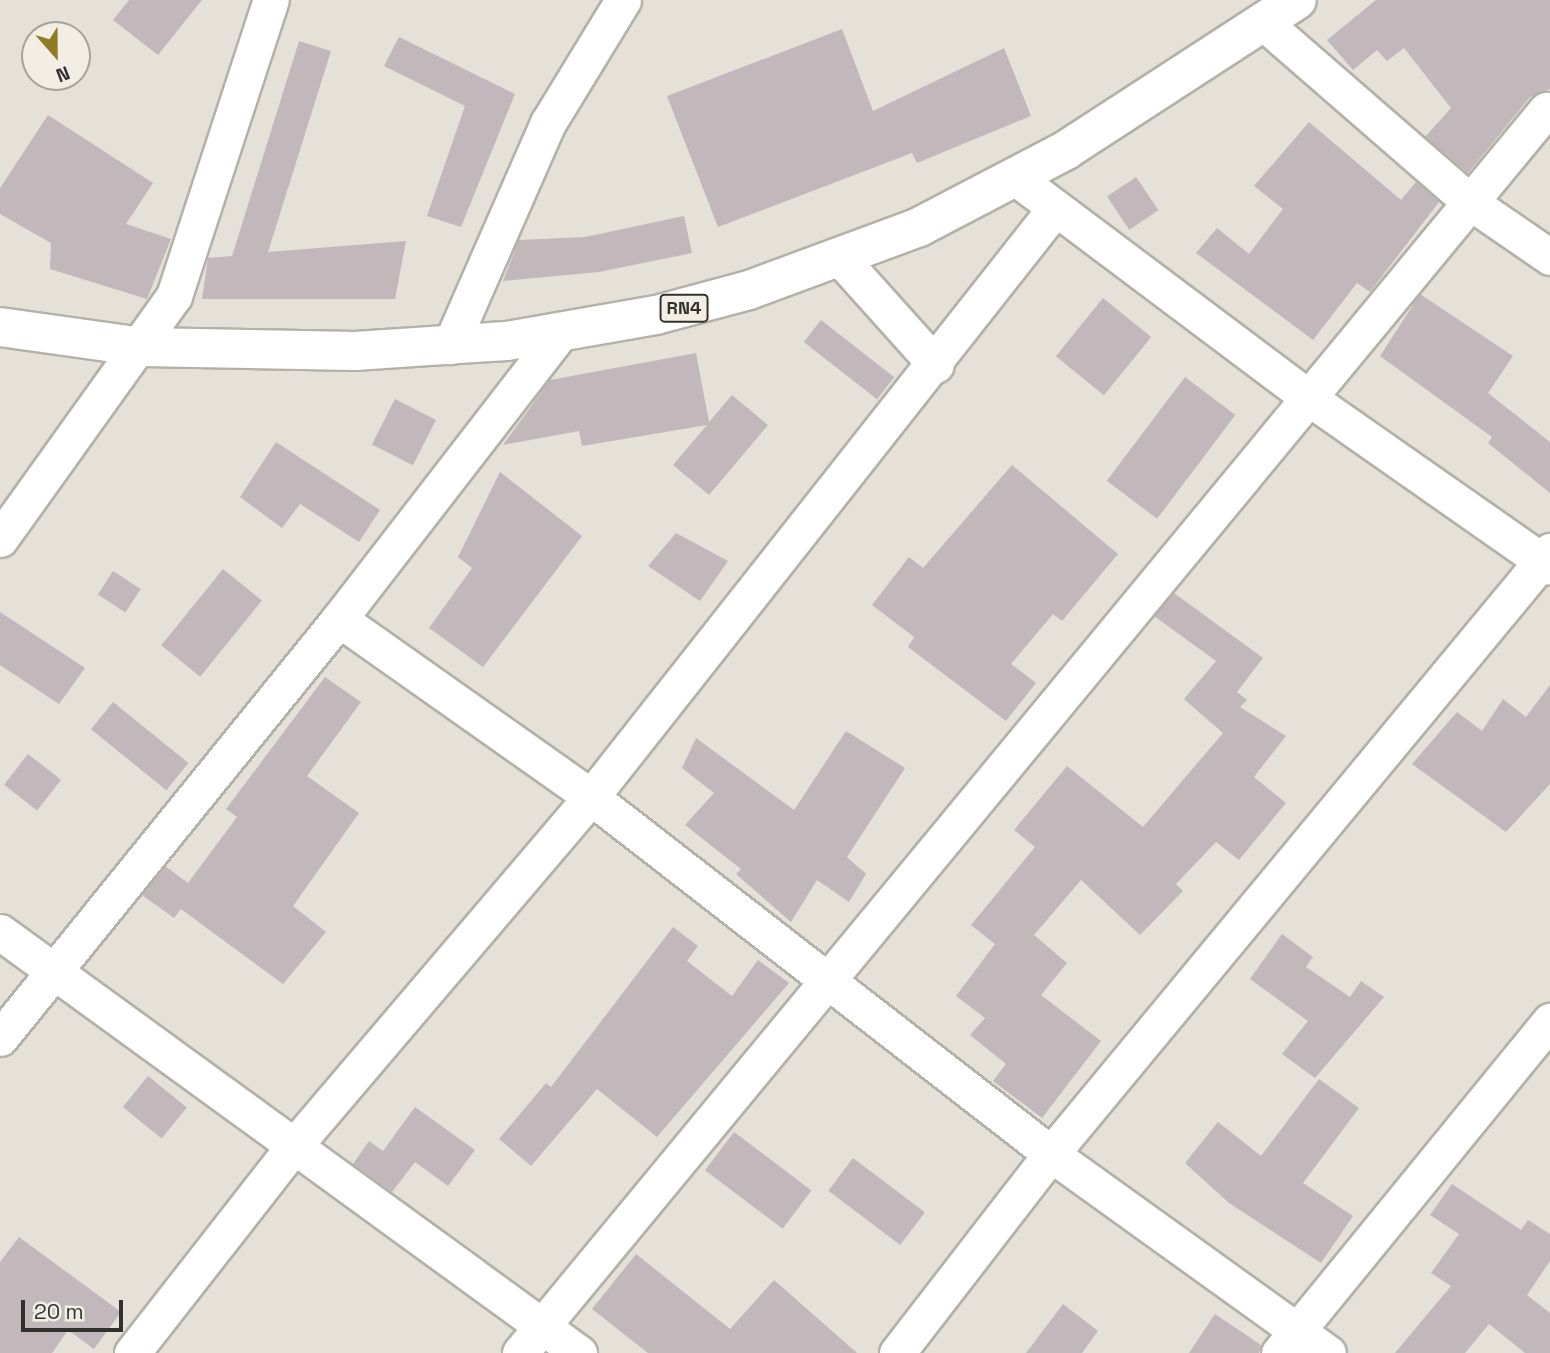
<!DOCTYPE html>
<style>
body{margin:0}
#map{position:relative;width:1550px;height:1353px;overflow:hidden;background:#e5e1d8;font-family:"Space Grotesk",sans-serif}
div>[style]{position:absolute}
.building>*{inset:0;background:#c2b7bb;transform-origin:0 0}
.roads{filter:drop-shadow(2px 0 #b4b1a8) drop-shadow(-2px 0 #b4b1a8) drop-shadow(0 2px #b4b1a8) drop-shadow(0 -2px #b4b1a8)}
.minor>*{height:35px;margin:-17.5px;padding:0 17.5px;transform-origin:17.5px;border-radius:17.5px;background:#fff}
.highway>*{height:38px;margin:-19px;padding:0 19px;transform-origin:19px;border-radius:19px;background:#fff}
span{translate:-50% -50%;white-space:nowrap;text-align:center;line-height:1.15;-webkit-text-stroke:5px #f2eee5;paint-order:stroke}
.shield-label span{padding:2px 5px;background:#f2eee5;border:2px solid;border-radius:5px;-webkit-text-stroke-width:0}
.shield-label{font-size:18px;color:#32312d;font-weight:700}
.north{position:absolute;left:21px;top:21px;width:70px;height:70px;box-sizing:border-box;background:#f2eee5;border:2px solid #a5a29b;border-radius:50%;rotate:159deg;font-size:19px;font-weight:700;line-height:28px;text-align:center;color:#32312d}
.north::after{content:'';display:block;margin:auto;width:24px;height:32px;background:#907c22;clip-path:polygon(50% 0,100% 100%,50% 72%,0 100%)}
.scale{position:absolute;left:21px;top:1300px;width:102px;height:32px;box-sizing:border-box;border:4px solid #32312d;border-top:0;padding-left:9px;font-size:21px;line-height:24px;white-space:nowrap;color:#32312d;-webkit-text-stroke:5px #f2eee5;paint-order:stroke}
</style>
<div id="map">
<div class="building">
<i style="clip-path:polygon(129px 0,202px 0,158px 55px,113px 20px)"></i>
<i style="clip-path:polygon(1376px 0,1550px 0,1550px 89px,1530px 97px,1468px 173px,1425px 137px,1451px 108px,1404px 48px,1387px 61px,1377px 50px,1353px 70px,1327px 40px)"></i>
<i style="clip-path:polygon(842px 29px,873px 111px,1004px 48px,1031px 116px,917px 163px,912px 153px,718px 227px,667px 96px)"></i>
<i style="clip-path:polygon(399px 37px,515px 94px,461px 227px,427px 216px,465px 106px,384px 66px)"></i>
<i style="clip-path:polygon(299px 41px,331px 51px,268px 252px,406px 241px,395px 299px,202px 299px,208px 258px,232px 256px)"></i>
<i style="clip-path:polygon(48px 115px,153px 183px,126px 224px,171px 239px,147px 299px,50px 269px,51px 243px,0 214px,0 188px)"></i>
<i style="clip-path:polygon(1309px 122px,1401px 200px,1416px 182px,1439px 202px,1370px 292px,1357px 283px,1313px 340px,1196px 253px,1217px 228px,1249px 254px,1283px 209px,1254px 186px)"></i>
<i style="left:1136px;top:177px;width:40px;height:35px;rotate:56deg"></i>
<i style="clip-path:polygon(684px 216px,692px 253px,599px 272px,503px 281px,519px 240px,585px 237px)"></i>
<i style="clip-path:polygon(1420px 294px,1513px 356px,1488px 393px,1550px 442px,1550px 493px,1488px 443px,1492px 437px,1380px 356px)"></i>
<i style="left:1103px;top:298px;width:62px;height:75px;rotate:39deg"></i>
<i style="left:821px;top:320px;width:93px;height:28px;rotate:38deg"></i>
<i style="clip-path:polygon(696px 353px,709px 422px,732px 395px,768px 425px,709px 495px,673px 465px,707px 425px,582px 446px,579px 431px,503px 445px,550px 380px)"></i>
<i style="left:1185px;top:377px;width:63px;height:130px;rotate:37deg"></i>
<i style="left:395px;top:399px;width:46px;height:51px;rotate:27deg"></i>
<i style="clip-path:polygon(276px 442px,380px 510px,359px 542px,300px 504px,282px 528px,240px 497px)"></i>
<i style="clip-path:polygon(1012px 465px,1118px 554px,1062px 621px,1053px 614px,1011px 664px,1036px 683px,1006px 721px,908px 647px,914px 637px,872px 605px,909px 557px,923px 568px)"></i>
<i style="clip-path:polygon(500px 472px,582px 536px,483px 667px,429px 628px,472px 568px,458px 557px)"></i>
<i style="clip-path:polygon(676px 533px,728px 561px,700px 601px,648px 566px)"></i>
<i style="left:223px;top:569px;width:50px;height:98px;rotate:39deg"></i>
<i style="left:113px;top:571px;width:33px;height:28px;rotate:33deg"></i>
<i style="clip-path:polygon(1174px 593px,1263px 658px,1237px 692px,1247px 700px,1240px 707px,1286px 736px,1254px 777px,1286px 803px,1239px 860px,1216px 842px,1176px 884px,1183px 891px,1140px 935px,1081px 880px,1034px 935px,1067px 963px,1041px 995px,1101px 1041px,1042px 1118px,993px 1081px,1006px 1064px,970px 1035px,985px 1018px,956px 996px,995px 944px,971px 925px,1035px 847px,1014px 830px,1067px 766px,1143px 827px,1223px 733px,1184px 699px,1216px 661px,1154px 616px)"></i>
<i style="clip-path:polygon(0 612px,85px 668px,59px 704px,0 665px)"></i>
<i style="clip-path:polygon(325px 677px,361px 702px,307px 776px,359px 813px,293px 906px,326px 932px,283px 984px,181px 909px,174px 918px,142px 895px,165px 866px,188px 883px,237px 817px,226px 809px)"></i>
<i style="clip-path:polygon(1550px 685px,1550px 784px,1506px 832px,1412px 764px,1457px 712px,1482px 731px,1503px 699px,1526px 717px)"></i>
<i style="left:113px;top:702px;width:97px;height:35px;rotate:39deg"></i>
<i style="clip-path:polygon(846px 731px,905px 768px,847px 857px,866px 874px,849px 902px,817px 880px,791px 922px,736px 874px,741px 869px,685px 825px,714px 793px,682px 768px,696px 738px,794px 810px)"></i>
<i style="left:28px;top:754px;width:42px;height:39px;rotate:38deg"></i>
<i style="clip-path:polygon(673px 927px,698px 946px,687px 961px,732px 996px,758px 960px,789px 983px,657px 1137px,597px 1089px,531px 1166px,499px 1139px,546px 1083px,551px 1087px)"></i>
<i style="clip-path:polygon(1282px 934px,1313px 957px,1306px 967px,1350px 997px,1361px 981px,1384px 997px,1315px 1078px,1282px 1054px,1308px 1021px,1250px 979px)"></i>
<i style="left:148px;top:1076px;width:50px;height:40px;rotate:39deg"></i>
<i style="clip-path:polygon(1319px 1079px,1359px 1108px,1303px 1183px,1353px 1216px,1321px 1263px,1229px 1203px,1185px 1163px,1218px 1122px,1261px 1156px)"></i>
<i style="clip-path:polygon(415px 1107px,475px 1150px,448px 1186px,415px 1162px,392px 1192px,353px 1164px,369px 1141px,383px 1151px)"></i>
<i style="left:734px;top:1132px;width:97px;height:48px;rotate:37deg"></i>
<i style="left:853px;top:1158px;width:90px;height:41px;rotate:37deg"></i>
<i style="clip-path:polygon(1452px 1184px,1521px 1230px,1528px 1220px,1550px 1234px,1550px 1261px,1527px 1295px,1550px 1313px,1550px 1353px,1525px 1353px,1489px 1324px,1465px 1353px,1395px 1353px,1451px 1286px,1431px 1273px,1459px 1234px,1430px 1215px)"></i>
<i style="clip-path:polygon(19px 1237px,121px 1312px,94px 1349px,68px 1330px,52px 1353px,0 1353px,0 1262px)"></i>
<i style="clip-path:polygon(636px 1254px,730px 1329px,774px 1280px,857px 1353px,648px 1353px,592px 1309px)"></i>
<i style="clip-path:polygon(1063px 1304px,1098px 1331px,1082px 1353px,1026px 1353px)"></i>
<i style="clip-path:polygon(1215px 1314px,1261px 1345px,1259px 1353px,1189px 1353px)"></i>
</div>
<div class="roads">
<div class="minor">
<i style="left:1263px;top:22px;width:274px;rotate:41deg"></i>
<i style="left:1470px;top:202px;width:97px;rotate:34.5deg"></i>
<i style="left:1016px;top:178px;width:366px;rotate:36.9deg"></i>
<i style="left:1309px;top:398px;width:294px;rotate:35deg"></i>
<i style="left:841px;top:259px;width:142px;rotate:48.1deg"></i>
<i style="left:450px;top:346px;width:244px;rotate:-66.3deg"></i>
<i style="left:548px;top:123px;width:144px;rotate:-58.6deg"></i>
<i style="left:0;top:539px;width:299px;rotate:-54.4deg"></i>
<i style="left:174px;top:296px;width:311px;rotate:-71.9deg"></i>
<i style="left:339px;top:619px;width:309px;rotate:35.2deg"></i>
<i style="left:591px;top:797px;width:582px;rotate:37.81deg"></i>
<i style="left:1051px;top:1154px;width:341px;rotate:35.7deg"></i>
<i style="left:0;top:932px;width:716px;rotate:36.02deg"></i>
<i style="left:0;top:1038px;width:539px;rotate:-51.02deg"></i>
<i style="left:339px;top:619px;width:363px;rotate:-52.3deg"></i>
<i style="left:132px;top:1353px;width:263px;rotate:-52deg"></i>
<i style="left:294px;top:1146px;width:458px;rotate:-49.6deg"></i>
<i style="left:591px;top:797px;width:746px;rotate:-51.75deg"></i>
<i style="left:520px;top:1353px;width:1612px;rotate:-50.46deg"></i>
<i style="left:897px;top:1353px;width:252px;rotate:-52.3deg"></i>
<i style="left:1051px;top:1154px;width:783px;rotate:-50.39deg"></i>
<i style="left:1279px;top:1353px;width:429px;rotate:-50.8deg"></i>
</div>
<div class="highway">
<i style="left:0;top:327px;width:144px;rotate:8deg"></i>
<i style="left:143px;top:347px;width:212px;rotate:1.1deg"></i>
<i style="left:355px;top:351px;width:152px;rotate:-3.8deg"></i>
<i style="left:507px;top:341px;width:151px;rotate:-9.9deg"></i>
<i style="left:656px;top:315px;width:96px;rotate:-15deg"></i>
<i style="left:749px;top:290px;width:181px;rotate:-20.3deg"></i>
<i style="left:919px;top:227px;width:166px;rotate:-27.6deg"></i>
<i style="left:1066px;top:150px;width:275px;rotate:-33deg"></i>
</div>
</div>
<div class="shield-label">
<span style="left:684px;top:308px">RN4</span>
</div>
<div class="north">N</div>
<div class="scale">20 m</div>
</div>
